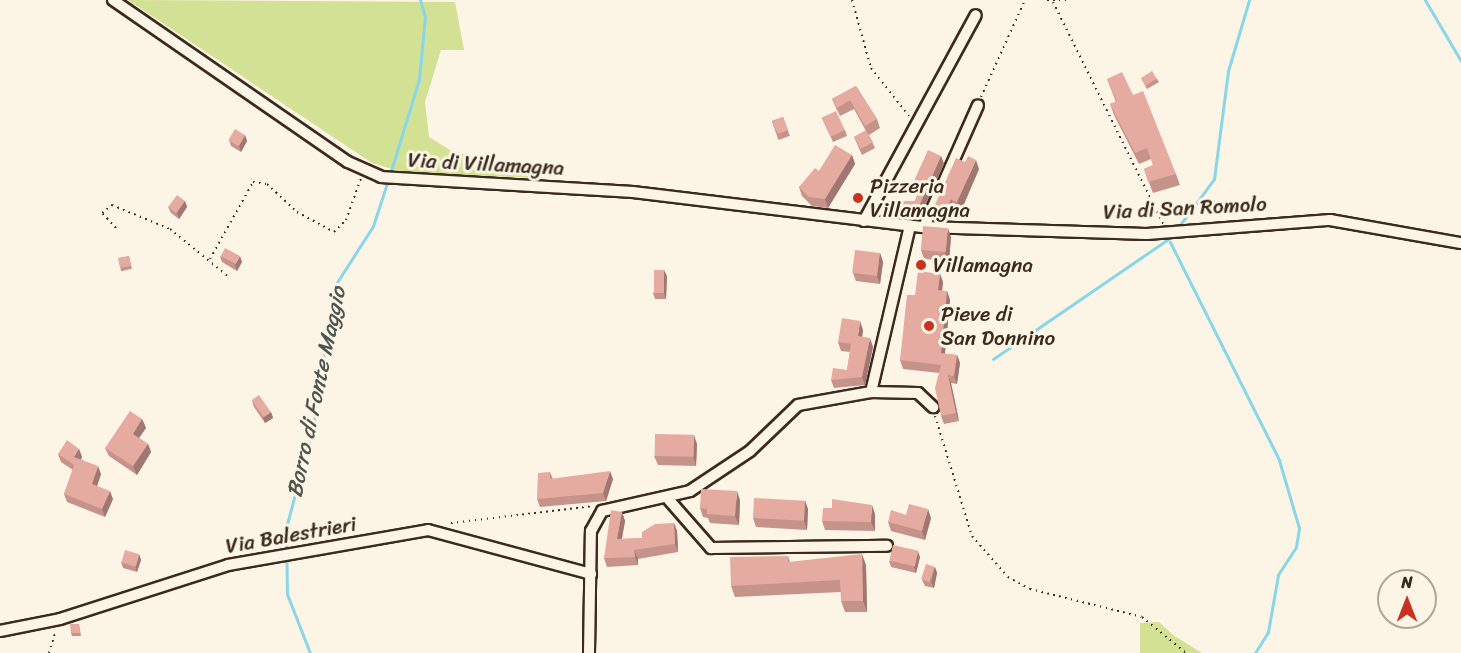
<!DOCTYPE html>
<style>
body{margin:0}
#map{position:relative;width:1461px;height:653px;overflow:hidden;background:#fcf5e5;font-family:Sriracha,sans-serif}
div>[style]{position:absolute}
.green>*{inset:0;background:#d2e194}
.stream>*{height:3px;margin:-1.5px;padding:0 1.5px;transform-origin:1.5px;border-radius:1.5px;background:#89d6e8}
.path>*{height:2px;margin-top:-1px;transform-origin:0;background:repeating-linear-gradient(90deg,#3b2a1e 0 1.5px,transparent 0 6px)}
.roads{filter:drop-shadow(2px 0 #3b2a1e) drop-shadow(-2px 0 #3b2a1e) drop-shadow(0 2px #3b2a1e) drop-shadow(0 -2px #3b2a1e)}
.minor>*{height:10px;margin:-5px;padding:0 5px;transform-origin:5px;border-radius:5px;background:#fcf5e5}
.wall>*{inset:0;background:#c5938a;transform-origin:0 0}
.shaded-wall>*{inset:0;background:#a07871}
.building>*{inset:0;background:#e5aba1;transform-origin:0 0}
.dots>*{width:16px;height:16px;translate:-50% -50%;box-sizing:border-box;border:3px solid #fcf5e5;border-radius:50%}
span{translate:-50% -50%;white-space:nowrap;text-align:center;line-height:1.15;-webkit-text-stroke:6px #fcf5e5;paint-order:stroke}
.street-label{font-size:21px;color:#3b2a1e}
.poi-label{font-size:21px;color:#3b2a1e}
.left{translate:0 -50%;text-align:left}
.water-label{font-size:22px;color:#4e5550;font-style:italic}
.north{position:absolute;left:1377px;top:569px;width:60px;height:60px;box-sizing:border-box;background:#fcf5e5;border:2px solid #afa495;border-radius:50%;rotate:0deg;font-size:16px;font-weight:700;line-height:24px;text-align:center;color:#3b2a1e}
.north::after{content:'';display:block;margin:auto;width:21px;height:27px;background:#c8321e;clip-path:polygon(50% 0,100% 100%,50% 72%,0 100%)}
</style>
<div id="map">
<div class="green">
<i style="clip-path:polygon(128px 0,455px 2px,464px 50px,441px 50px,425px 102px,429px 137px,450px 150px,534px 178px,402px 172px,372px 163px)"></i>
<i style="clip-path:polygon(1159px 622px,1173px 635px,1202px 653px,1140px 653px,1140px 623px)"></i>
</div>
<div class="stream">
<i style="left:1425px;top:0;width:71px;rotate:59.5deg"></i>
<i style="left:390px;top:174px;width:99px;rotate:-73deg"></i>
<i style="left:419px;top:79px;width:62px;rotate:-84.5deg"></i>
<i style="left:425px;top:17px;width:18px;rotate:-106deg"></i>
<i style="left:1177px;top:229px;width:62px;rotate:-53.5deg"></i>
<i style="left:1214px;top:179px;width:109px;rotate:-82.6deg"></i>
<i style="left:1228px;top:71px;width:74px;rotate:-73.5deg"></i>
<i style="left:1170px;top:242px;width:244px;rotate:63.4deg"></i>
<i style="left:1279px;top:460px;width:71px;rotate:73.6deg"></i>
<i style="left:1299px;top:528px;width:19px;rotate:99deg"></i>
<i style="left:1296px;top:547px;width:33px;rotate:123deg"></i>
<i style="left:1278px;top:575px;width:58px;rotate:100deg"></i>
<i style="left:1268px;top:632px;width:25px;rotate:122deg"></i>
<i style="left:993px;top:359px;width:219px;rotate:-34.4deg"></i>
<i style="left:310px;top:653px;width:63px;rotate:-111.3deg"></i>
<i style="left:287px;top:594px;width:66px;rotate:-90.9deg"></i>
<i style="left:286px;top:528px;width:106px;rotate:-75.2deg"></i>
<i style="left:313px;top:426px;width:141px;rotate:-81.4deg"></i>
<i style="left:334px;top:287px;width:72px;rotate:-57.4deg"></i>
<i style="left:373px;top:226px;width:48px;rotate:-71.9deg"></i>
</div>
<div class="path">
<i style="left:852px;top:0;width:71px;rotate:74.4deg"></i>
<i style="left:871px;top:68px;width:61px;rotate:51.6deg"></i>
<i style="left:1047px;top:0;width:20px"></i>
<i style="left:1053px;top:2px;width:248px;rotate:63.6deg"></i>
<i style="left:981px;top:97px;width:107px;rotate:-65.6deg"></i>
<i style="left:116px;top:228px;width:21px;rotate:-133deg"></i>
<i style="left:102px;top:213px;width:13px;rotate:-39deg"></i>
<i style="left:112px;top:205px;width:63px;rotate:22.5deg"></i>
<i style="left:170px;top:229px;width:77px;rotate:39.2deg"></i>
<i style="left:210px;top:259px;width:88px;rotate:-60.8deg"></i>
<i style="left:253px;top:182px;width:14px;rotate:8deg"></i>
<i style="left:267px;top:184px;width:41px;rotate:43deg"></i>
<i style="left:297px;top:212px;width:42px;rotate:28.4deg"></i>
<i style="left:334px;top:232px;width:17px;rotate:-45deg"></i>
<i style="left:346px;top:220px;width:45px;rotate:-70.3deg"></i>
<i style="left:935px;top:416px;width:126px;rotate:72.9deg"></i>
<i style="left:972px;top:536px;width:55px;rotate:48.7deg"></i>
<i style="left:1008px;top:577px;width:25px;rotate:29deg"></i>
<i style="left:1030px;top:589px;width:115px;rotate:14deg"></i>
<i style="left:1142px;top:617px;width:57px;rotate:39.3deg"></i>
<i style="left:451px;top:523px;width:143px;rotate:-6.8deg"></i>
<i style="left:49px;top:653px;width:24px;rotate:-73deg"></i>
</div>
<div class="roads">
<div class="minor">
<i style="left:113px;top:0;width:285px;rotate:34.6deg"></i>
<i style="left:348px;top:162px;width:36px;rotate:24deg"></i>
<i style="left:381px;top:177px;width:252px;rotate:3.4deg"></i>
<i style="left:633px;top:192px;width:293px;rotate:6.9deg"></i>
<i style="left:924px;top:227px;width:223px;rotate:1.8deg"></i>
<i style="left:1147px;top:234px;width:184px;rotate:-4.4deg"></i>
<i style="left:1330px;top:220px;width:133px;rotate:10deg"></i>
<i style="left:864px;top:221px;width:234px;rotate:-61.5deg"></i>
<i style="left:924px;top:227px;width:133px;rotate:-66.1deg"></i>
<i style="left:871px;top:392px;width:171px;rotate:-76.8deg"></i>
<i style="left:669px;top:500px;width:64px;rotate:48.8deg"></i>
<i style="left:711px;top:548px;width:176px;rotate:-0.7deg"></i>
<i style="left:0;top:631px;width:61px;rotate:-11.3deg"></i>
<i style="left:60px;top:619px;width:176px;rotate:-17.8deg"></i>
<i style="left:228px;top:565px;width:203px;rotate:-9.9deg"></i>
<i style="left:428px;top:530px;width:169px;rotate:15.1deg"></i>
<i style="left:589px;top:653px;width:122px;rotate:-89.1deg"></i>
<i style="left:591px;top:531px;width:23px;rotate:-61deg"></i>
<i style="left:602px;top:511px;width:90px;rotate:-12.8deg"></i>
<i style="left:690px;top:491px;width:72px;rotate:-33.7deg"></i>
<i style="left:750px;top:451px;width:66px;rotate:-43.8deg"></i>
<i style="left:798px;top:405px;width:74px;rotate:-10.1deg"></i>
<i style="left:871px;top:392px;width:47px;rotate:1.2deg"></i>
<i style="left:918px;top:393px;width:21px;rotate:43deg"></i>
</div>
</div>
<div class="wall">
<i style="clip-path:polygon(1141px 78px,1157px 79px,1159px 82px,1147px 89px)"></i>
<i style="clip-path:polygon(1107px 79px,1133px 95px,1176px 174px,1180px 185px,1153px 193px,1144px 169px,1153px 165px,1151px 159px,1139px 164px,1114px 115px,1110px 104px,1116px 102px)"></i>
<i style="clip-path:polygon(856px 86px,877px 119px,880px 128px,869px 135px,875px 148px,862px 155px,854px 137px,866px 131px,854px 109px,840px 116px,836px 108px,832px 99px)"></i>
<i style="left:783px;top:117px;width:20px;height:12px;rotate:70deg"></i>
<i style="clip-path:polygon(822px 118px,845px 130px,847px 136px,833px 142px)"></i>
<i style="clip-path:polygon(245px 135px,247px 141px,241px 152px,231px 146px,229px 140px)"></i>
<i style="clip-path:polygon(852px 155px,855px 164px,828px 208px,812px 206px,802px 196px,799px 187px,819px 171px)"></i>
<i style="clip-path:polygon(941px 156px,944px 164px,919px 219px,904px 217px,901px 209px,915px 201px,918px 193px,916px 191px,913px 183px)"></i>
<i style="clip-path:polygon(979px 169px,961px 211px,954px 208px,949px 220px,937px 216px,934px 207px)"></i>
<i style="clip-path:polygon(185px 201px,187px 207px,179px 219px,171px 213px,168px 207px)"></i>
<i style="clip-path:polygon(951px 237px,949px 261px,924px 259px,921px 250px)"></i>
<i style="clip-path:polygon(880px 253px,883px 262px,880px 284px,856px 281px,853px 273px)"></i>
<i style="left:129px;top:256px;width:13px;height:11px;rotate:77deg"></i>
<i style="clip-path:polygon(220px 256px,242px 262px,237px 271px,222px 262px)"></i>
<i style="clip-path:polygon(940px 274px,943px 282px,942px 291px,947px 291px,950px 300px,945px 354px,957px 355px,960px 363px,957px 384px,951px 383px,959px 421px,944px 424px,941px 416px,939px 373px,903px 369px,900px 360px,915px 295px)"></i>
<i style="clip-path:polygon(667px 276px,666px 299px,655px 299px,653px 293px)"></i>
<i style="clip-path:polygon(863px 330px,862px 337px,873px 347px,865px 385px,834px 388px,831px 380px,847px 370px,850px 352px,841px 351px,838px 342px)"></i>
<i style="clip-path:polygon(252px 401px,271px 412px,273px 418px,265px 423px,254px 407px)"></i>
<i style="clip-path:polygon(142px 419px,146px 428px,139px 438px,148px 444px,151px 452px,137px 475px,109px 456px,105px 448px)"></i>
<i style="clip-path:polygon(697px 444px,696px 466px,658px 465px,654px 456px)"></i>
<i style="clip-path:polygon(79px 449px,82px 457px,81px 459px,101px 474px,97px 486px,113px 499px,105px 517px,67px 502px,64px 494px,73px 470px,61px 462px,58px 454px)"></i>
<i style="clip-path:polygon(550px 472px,553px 479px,613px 479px,606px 501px,540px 507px,537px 499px)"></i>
<i style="clip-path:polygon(740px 500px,739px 525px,710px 523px,708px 518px,703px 517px,700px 508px)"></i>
<i style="clip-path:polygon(805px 501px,808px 509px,807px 530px,756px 527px,753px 518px)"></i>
<i style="clip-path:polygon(832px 508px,875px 514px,875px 531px,825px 530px,822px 521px)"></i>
<i style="clip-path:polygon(622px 512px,625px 521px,622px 539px,642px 538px,674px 523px,677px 531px,678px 552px,638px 559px,638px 565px,607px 567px,604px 558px)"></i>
<i style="clip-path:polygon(906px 515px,931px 518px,925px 540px,891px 531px,888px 522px)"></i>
<i style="clip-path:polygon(139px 554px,141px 560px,137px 572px,123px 568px,121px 562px)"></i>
<i style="clip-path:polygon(788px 556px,790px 562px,866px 565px,867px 612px,845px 612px,841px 601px,841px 592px,735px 597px,731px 586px)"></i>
<i style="clip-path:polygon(920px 557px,916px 573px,891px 567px,889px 561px)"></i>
<i style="clip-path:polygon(935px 567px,937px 573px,934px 588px,925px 586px,922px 580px)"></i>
<i style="clip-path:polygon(79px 624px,81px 636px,72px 636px,71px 633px)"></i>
</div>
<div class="shaded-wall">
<i style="clip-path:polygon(245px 135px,247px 141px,241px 152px,239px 146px)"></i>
<i style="clip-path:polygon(852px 155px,855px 164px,828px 208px,825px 199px)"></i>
<i style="clip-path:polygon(941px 156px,944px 164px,919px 219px,917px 211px)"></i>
<i style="clip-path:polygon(976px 160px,979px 169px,961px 211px,957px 202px)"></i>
<i style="clip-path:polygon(951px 199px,954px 208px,949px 220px,946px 211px)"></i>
<i style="clip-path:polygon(185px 201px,187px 207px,179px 219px,177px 213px)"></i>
<i style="clip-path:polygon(948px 228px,951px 237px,949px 261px,945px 252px)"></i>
<i style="clip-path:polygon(880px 253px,883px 262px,880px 284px,877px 276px)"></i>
<i style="clip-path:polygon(240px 256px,242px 262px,237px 271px,235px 265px)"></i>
<i style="clip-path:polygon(664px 270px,667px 276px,666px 299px,664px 293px)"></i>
<i style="clip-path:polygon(940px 274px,943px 282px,941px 299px,938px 290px)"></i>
<i style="clip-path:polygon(947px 291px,950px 300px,944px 362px,941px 353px)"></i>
<i style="clip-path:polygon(860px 321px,863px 330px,861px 345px,858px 336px)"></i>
<i style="clip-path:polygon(870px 338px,873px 347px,865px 385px,862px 377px)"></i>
<i style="clip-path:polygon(957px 355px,960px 363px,957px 384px,954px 376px)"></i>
<i style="clip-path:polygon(948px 375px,951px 383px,959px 421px,956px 413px)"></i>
<i style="clip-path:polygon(271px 412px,273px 418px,265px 423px,263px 417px)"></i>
<i style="clip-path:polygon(142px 419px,146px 428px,136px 442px,133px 434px)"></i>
<i style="clip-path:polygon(694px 435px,697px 444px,696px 466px,693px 457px)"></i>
<i style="clip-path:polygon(148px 444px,151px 452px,137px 475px,133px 466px)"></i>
<i style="clip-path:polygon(79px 449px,82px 457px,77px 465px,74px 457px)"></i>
<i style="clip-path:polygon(98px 466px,101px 474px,95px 492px,92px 484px)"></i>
<i style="clip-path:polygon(610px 471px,613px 479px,606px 501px,603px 493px)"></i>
<i style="clip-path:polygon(110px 491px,113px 499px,105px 517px,102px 509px)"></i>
<i style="clip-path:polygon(737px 491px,740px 500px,739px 525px,735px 516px)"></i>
<i style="clip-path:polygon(805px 501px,808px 509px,807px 530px,804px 521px)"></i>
<i style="clip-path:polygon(872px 505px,875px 514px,875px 531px,871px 522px)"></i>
<i style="clip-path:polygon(928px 509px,931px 518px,925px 540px,922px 531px)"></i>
<i style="clip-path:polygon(622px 512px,625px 521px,620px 548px,617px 539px)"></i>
<i style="clip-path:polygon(674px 523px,677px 531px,678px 552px,675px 544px)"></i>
<i style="clip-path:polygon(634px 550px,638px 559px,638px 565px,635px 557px)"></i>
<i style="clip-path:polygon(918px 551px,920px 557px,916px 573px,914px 567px)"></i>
<i style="clip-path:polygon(139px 554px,141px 560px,137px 572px,135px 566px)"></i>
<i style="clip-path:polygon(862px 554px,866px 565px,867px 612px,863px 601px)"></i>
<i style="clip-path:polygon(935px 567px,937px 573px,934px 588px,931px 582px)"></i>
</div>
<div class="building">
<i style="left:1152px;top:71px;width:9px;height:13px;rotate:58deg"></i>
<i style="clip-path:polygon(1122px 72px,1133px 95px,1143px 91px,1176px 174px,1148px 182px,1144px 169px,1153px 165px,1147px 148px,1135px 153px,1110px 104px,1117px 101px,1107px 79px)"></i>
<i style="clip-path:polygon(856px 86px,877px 119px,865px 126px,850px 100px,837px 108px,832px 99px)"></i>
<i style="left:836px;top:111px;width:21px;height:16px;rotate:65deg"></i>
<i style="clip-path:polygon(783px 117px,788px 130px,778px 134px,772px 122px)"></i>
<i style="left:235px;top:129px;width:12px;height:13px;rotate:31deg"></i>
<i style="left:866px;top:130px;width:14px;height:14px;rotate:60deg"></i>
<i style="clip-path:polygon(835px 145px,852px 155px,825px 199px,809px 197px,799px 187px,815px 168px,819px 171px)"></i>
<i style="clip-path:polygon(928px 150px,941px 156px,917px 211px,901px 209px,902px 201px,915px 201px,920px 188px,913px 183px)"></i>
<i style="clip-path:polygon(968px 156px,976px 160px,957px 202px,951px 199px,946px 211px,934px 207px,956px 158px,965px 162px)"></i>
<i style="left:177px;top:195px;width:10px;height:15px;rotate:37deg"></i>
<i style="left:923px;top:226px;width:25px;height:24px;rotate:5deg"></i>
<i style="left:225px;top:248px;width:17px;height:9px;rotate:28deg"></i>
<i style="left:855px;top:250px;width:25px;height:23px;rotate:7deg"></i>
<i style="left:129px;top:256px;width:10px;height:11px;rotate:79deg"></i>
<i style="left:654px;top:270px;width:10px;height:23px"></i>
<i style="clip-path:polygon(918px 271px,940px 274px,938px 290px,947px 291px,941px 353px,957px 355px,954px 376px,948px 375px,956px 413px,941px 416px,935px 388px,941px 365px,900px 360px,907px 295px,915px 295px)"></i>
<i style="clip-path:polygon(842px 318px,860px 321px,858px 336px,870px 338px,862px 377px,831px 380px,833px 368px,847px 370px,851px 344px,838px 342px)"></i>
<i style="left:259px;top:395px;width:21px;height:9px;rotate:55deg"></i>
<i style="clip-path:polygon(130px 411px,142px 419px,133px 434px,148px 444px,133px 466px,105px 448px)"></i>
<i style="left:655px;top:434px;width:39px;height:22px;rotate:1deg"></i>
<i style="clip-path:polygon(67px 440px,79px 449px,74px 457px,98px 466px,92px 484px,110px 491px,102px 509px,64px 494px,74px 465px,58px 454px)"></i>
<i style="clip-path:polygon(610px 471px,603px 493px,537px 499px,538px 473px,550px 472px,550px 479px)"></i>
<i style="clip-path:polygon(701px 489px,737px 491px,735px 516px,707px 514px,707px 509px,700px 508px)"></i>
<i style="left:754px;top:498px;width:51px;height:20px;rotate:3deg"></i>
<i style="clip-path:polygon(832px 499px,872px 505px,871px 522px,822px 521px,823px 508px,832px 508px)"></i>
<i style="clip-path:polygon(909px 504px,928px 509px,922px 531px,888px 522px,891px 510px,906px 515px)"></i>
<i style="clip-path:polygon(611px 510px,622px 512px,617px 539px,642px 538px,642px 532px,655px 524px,674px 523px,675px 544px,634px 550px,635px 557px,604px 558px)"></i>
<i style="left:893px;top:545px;width:26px;height:16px;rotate:13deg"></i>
<i style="left:125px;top:550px;width:15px;height:13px;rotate:16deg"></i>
<i style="clip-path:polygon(862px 554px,863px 601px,841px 601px,840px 580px,731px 586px,730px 557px,788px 556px,788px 562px)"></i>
<i style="left:926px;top:564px;width:9px;height:16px;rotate:18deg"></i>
<i style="clip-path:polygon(70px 624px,79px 624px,80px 633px,71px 633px)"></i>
</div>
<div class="dots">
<i style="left:858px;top:198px;background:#c8321e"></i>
<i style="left:921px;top:265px;background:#c8321e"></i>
<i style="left:929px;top:326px;background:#c8321e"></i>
</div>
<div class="street-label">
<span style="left:486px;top:164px;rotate:3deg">Via di Villamagna</span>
<span style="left:1185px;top:208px;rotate:-3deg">Via di San Romolo</span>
<span style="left:291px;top:535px;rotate:-10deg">Via Balestrieri</span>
</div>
<div class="poi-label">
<span class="left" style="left:870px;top:198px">Pizzeria<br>Villamagna</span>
<span class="left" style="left:933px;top:265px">Villamagna</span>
<span class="left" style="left:941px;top:326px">Pieve di<br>San Donnino</span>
</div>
<div class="water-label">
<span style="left:316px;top:392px;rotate:-78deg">Borro di Fonte Maggio</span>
</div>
<div class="north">N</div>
</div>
